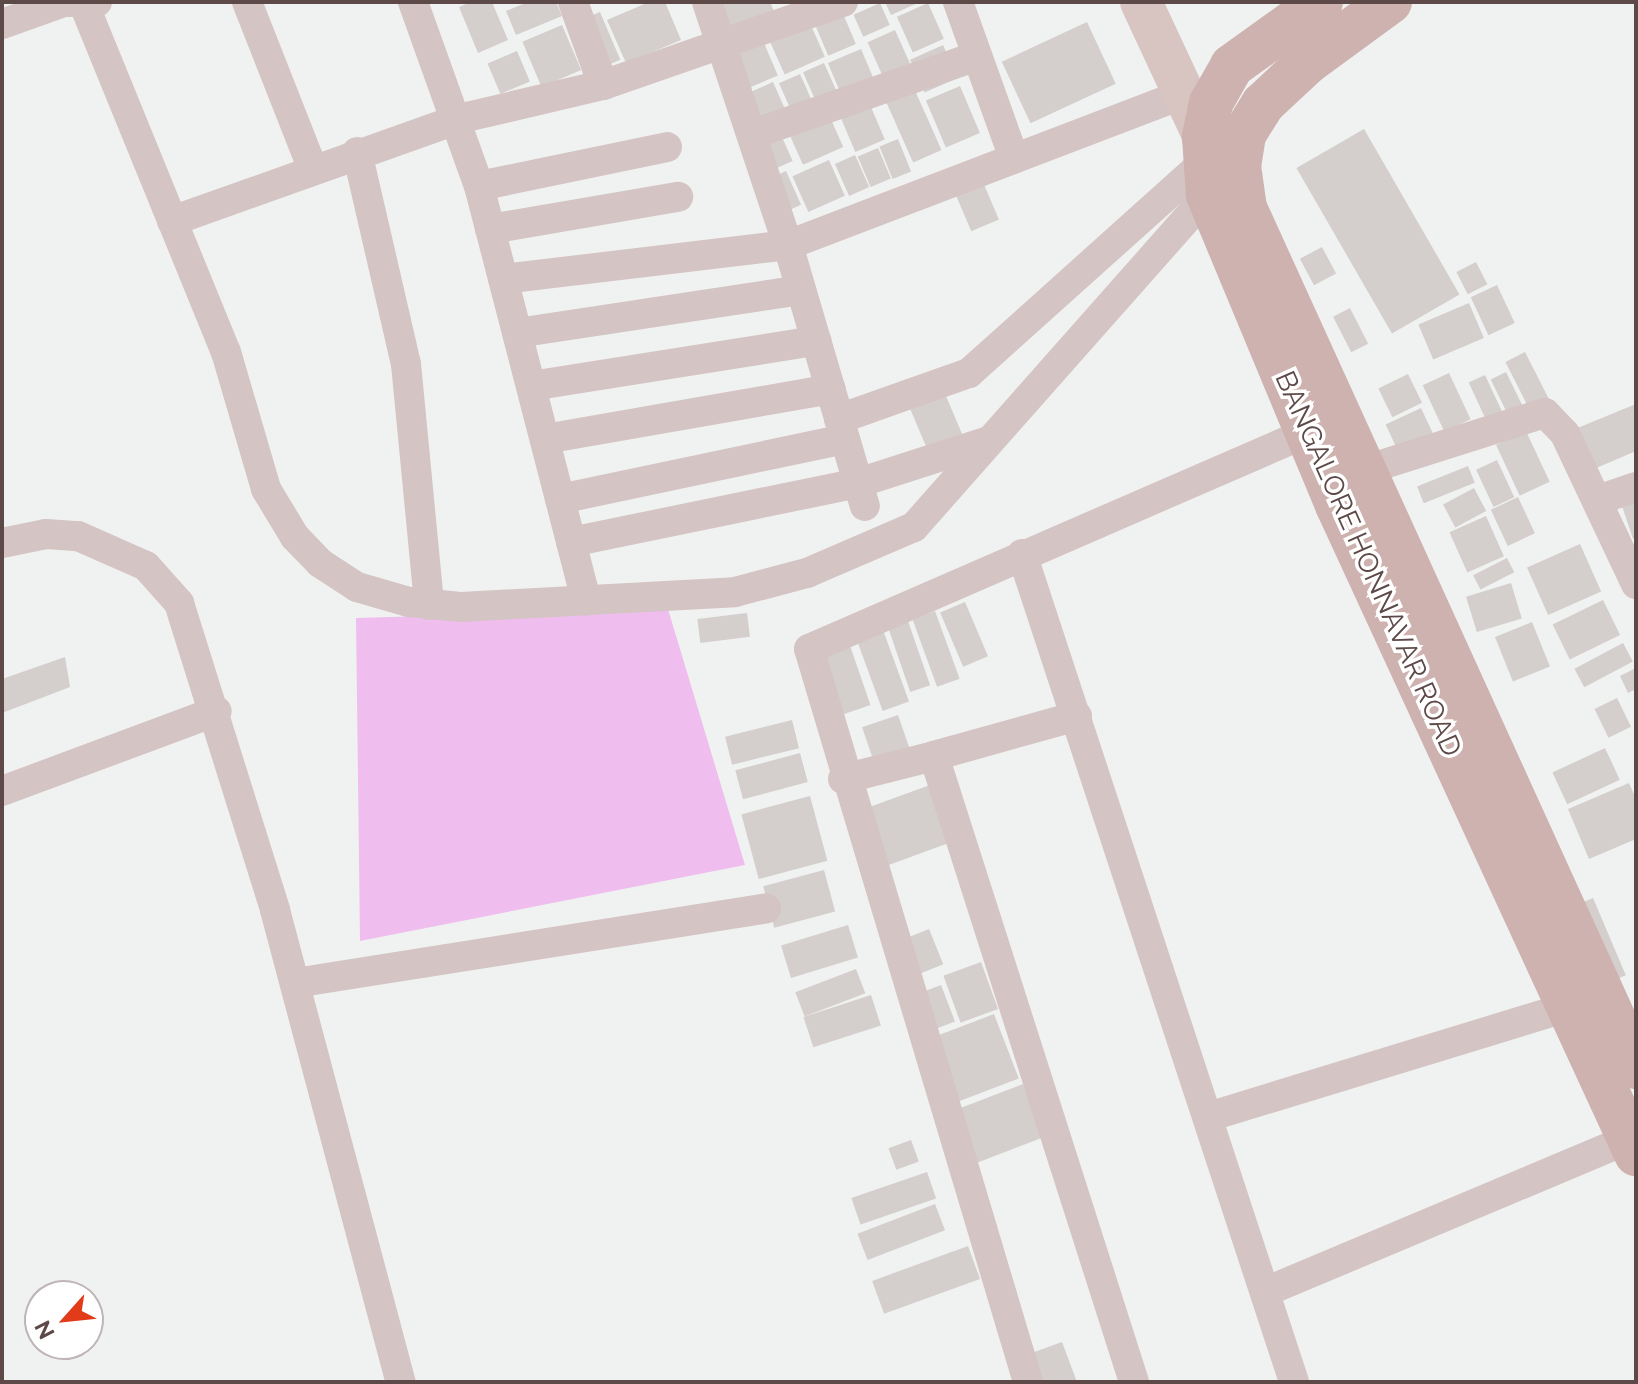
<!DOCTYPE html>
<style>
body{margin:0}
#map{position:relative;width:1638px;height:1384px;overflow:hidden;background:#f0f2f1;font-family:Raleway,sans-serif}
div>[style]{position:absolute}
.green>*{inset:0;background:#efbeef}
.building>*{inset:0;background:#d4cecd;transform-origin:0 0}
.street>*{height:30px;margin:-15px;padding:0 15px;transform-origin:15px;border-radius:15px;background:#d4c4c3}
.secondary>*{height:42px;margin:-21px;padding:0 21px;transform-origin:21px;border-radius:21px;background:#d8c5c2}
.primary>*{height:44px;margin:-22px;padding:0 22px;transform-origin:22px;border-radius:22px;background:#ceb2af}
span{translate:-50% -50%;white-space:nowrap;text-align:center;line-height:1.15;-webkit-text-stroke:7px #fff;paint-order:stroke}
.street-label{font-size:28px;color:#5d4948}
.frame{position:absolute;inset:0;border:4px solid #5d4948;pointer-events:none}
.north{position:absolute;left:24px;top:1280px;width:80px;height:80px;box-sizing:border-box;background:#fff;border:2px solid #beb6b6;border-radius:50%;rotate:243deg;font-size:22px;font-weight:700;line-height:32px;text-align:center;color:#5d4948}
.north::after{content:'';display:block;margin:auto;width:28px;height:36px;background:#e23b19;clip-path:polygon(50% 0,100% 100%,50% 72%,0 100%)}
</style>
<div id="map">
<div class="green">
<i style="clip-path:polygon(668px 609px,745px 865px,360px 941px,356px 618px)"></i>
</div>
<div class="building">
<i style="clip-path:polygon(471px 2px,492px 2px,508px 40px,478px 53px,459px 7px)"></i>
<i style="clip-path:polygon(528px 2px,556px 2px,562px 16px,516px 35px,506px 11px)"></i>
<i style="clip-path:polygon(649px 2px,665px 2px,681px 40px,626px 63px,607px 20px)"></i>
<i style="clip-path:polygon(709px 2px,770px 2px,776px 16px,725px 39px)"></i>
<i style="clip-path:polygon(885px 2px,920px 2px,891px 15px)"></i>
<i style="left:880px;top:3px;width:24px;height:29px;rotate:66deg"></i>
<i style="left:928px;top:3px;width:39px;height:34px;rotate:66deg"></i>
<i style="left:841px;top:9px;width:38px;height:30px;rotate:67deg"></i>
<i style="left:600px;top:12px;width:52px;height:27px;rotate:67deg"></i>
<i style="left:809px;top:21px;width:39px;height:44px;rotate:66deg"></i>
<i style="left:1087px;top:22px;width:68px;height:94px;rotate:65deg"></i>
<i style="left:562px;top:25px;width:49px;height:43px;rotate:67deg"></i>
<i style="left:895px;top:30px;width:51px;height:30px;rotate:66deg"></i>
<i style="left:761px;top:36px;width:43px;height:42px;rotate:67deg"></i>
<i style="left:943px;top:45px;width:36px;height:36px;rotate:66deg"></i>
<i style="left:861px;top:49px;width:41px;height:36px;rotate:67deg"></i>
<i style="left:517px;top:51px;width:33px;height:32px;rotate:67deg"></i>
<i style="left:824px;top:63px;width:43px;height:23px;rotate:66deg"></i>
<i style="left:800px;top:74px;width:35px;height:23px;rotate:66deg"></i>
<i style="left:773px;top:82px;width:39px;height:39px;rotate:66deg"></i>
<i style="left:913px;top:86px;width:70px;height:31px;rotate:66deg"></i>
<i style="left:960px;top:86px;width:51px;height:37px;rotate:67deg"></i>
<i style="left:868px;top:100px;width:43px;height:32px;rotate:67deg"></i>
<i style="left:829px;top:115px;width:35px;height:44px;rotate:66deg"></i>
<i style="left:778px;top:128px;width:36px;height:34px;rotate:66deg"></i>
<i style="left:1364px;top:129px;width:191px;height:78px;rotate:60deg"></i>
<i style="left:898px;top:139px;width:35px;height:20px;rotate:68deg"></i>
<i style="left:878px;top:148px;width:33px;height:22px;rotate:67deg"></i>
<i style="left:855px;top:155px;width:35px;height:22px;rotate:66deg"></i>
<i style="left:829px;top:160px;width:39px;height:40px;rotate:66deg"></i>
<i style="left:977px;top:168px;width:56px;height:30px;rotate:67deg"></i>
<i style="left:786px;top:171px;width:37px;height:25px;rotate:66deg"></i>
<i style="left:1322px;top:247px;width:30px;height:25px;rotate:62deg"></i>
<i style="left:1476px;top:262px;width:25px;height:22px;rotate:63deg"></i>
<i style="left:1497px;top:285px;width:42px;height:29px;rotate:65deg"></i>
<i style="left:1469px;top:303px;width:38px;height:55px;rotate:67deg"></i>
<i style="left:1350px;top:308px;width:40px;height:19px;rotate:63deg"></i>
<i style="left:1525px;top:352px;width:56px;height:22px;rotate:63deg"></i>
<i style="left:1506px;top:372px;width:41px;height:17px;rotate:64deg"></i>
<i style="left:1449px;top:373px;width:51px;height:29px;rotate:65deg"></i>
<i style="left:1408px;top:374px;width:32px;height:33px;rotate:64deg"></i>
<i style="left:1485px;top:375px;width:45px;height:18px;rotate:65deg"></i>
<i style="left:943px;top:389px;width:51px;height:38px;rotate:67deg"></i>
<i style="clip-path:polygon(1636px 404px,1636px 451px,1587px 472px,1570px 431px)"></i>
<i style="left:1421px;top:408px;width:33px;height:39px;rotate:65deg"></i>
<i style="left:1526px;top:431px;width:56px;height:33px;rotate:65deg"></i>
<i style="left:1497px;top:460px;width:41px;height:23px;rotate:65deg"></i>
<i style="left:1468px;top:466px;width:18px;height:55px;rotate:68deg"></i>
<i style="left:1474px;top:488px;width:26px;height:35px;rotate:62deg"></i>
<i style="clip-path:polygon(1636px 491px,1636px 538px,1633px 539px,1619px 497px)"></i>
<i style="left:1518px;top:497px;width:40px;height:30px;rotate:65deg"></i>
<i style="left:1486px;top:516px;width:44px;height:40px;rotate:66deg"></i>
<i style="left:1580px;top:544px;width:52px;height:58px;rotate:66deg"></i>
<i style="left:1507px;top:558px;width:16px;height:38px;rotate:63deg"></i>
<i style="left:1511px;top:583px;width:37px;height:47px;rotate:73deg"></i>
<i style="left:1603px;top:600px;width:39px;height:56px;rotate:64deg"></i>
<i style="left:965px;top:602px;width:59px;height:27px;rotate:67deg"></i>
<i style="left:935px;top:611px;width:72px;height:24px;rotate:70deg"></i>
<i style="left:747px;top:613px;width:24px;height:50px;rotate:83deg"></i>
<i style="left:907px;top:618px;width:71px;height:21px;rotate:71deg"></i>
<i style="left:1532px;top:622px;width:48px;height:40px;rotate:68deg"></i>
<i style="left:883px;top:630px;width:76px;height:28px;rotate:70deg"></i>
<i style="left:847px;top:637px;width:72px;height:43px;rotate:71deg"></i>
<i style="left:1623px;top:643px;width:21px;height:55px;rotate:62deg"></i>
<i style="clip-path:polygon(65px 657px,70px 687px,2px 713px,2px 679px)"></i>
<i style="clip-path:polygon(1636px 668px,1636px 689px,1628px 693px,1620px 676px)"></i>
<i style="left:1617px;top:698px;width:32px;height:25px;rotate:64deg"></i>
<i style="left:898px;top:715px;width:46px;height:38px;rotate:71deg"></i>
<i style="left:792px;top:720px;width:29px;height:69px;rotate:76deg"></i>
<i style="left:1605px;top:748px;width:35px;height:58px;rotate:65deg"></i>
<i style="left:800px;top:753px;width:30px;height:67px;rotate:75deg"></i>
<i style="clip-path:polygon(1629px 783px,1636px 799px,1636px 839px,1589px 859px,1568px 809px)"></i>
<i style="left:930px;top:785px;width:61px;height:85px;rotate:70deg"></i>
<i style="left:810px;top:796px;width:67px;height:71px;rotate:75deg"></i>
<i style="left:824px;top:870px;width:43px;height:63px;rotate:75deg"></i>
<i style="left:1593px;top:898px;width:84px;height:11px;rotate:67deg"></i>
<i style="left:848px;top:925px;width:34px;height:70px;rotate:73deg"></i>
<i style="left:929px;top:929px;width:38px;height:36px;rotate:68deg"></i>
<i style="left:981px;top:962px;width:50px;height:40px;rotate:70deg"></i>
<i style="left:856px;top:969px;width:26px;height:65px;rotate:69deg"></i>
<i style="left:941px;top:985px;width:39px;height:26px;rotate:69deg"></i>
<i style="left:871px;top:995px;width:32px;height:71px;rotate:72deg"></i>
<i style="left:994px;top:1014px;width:69px;height:68px;rotate:69deg"></i>
<i style="left:1023px;top:1084px;width:57px;height:78px;rotate:69deg"></i>
<i style="left:911px;top:1140px;width:23px;height:24px;rotate:70deg"></i>
<i style="left:927px;top:1172px;width:28px;height:80px;rotate:71deg"></i>
<i style="left:935px;top:1204px;width:28px;height:83px;rotate:69deg"></i>
<i style="left:968px;top:1246px;width:35px;height:102px;rotate:70deg"></i>
<i style="clip-path:polygon(1062px 1342px,1077px 1382px,1036px 1382px,1026px 1355px)"></i>
</div>
<div class="street">
<i style="left:83px;top:2px;width:378px;rotate:67.8deg"></i>
<i style="left:226px;top:352px;width:143px;rotate:73.7deg"></i>
<i style="left:266px;top:489px;width:56px;rotate:58.9deg"></i>
<i style="left:295px;top:537px;width:36px;rotate:46deg"></i>
<i style="left:320px;top:563px;width:44px;rotate:33deg"></i>
<i style="left:357px;top:587px;width:54px;rotate:16.1deg"></i>
<i style="left:409px;top:602px;width:52px;rotate:5.5deg"></i>
<i style="left:461px;top:607px;width:274px;rotate:-3.1deg"></i>
<i style="left:735px;top:592px;width:74px;rotate:-14.8deg"></i>
<i style="left:807px;top:573px;width:116px;rotate:-23.3deg"></i>
<i style="left:914px;top:527px;width:443px;rotate:-48.5deg"></i>
<i style="left:247px;top:2px;width:177px;rotate:68.5deg"></i>
<i style="left:413px;top:2px;width:195px;rotate:70.3deg"></i>
<i style="left:479px;top:186px;width:428px;rotate:75.5deg"></i>
<i style="left:573px;top:2px;width:88px;rotate:70.1deg"></i>
<i style="left:707px;top:2px;width:256px;rotate:71.6deg"></i>
<i style="left:788px;top:245px;width:272px;rotate:73.6deg"></i>
<i style="left:958px;top:2px;width:166px;rotate:70.3deg"></i>
<i style="left:2px;top:24px;width:66px;rotate:-19.5deg"></i>
<i style="left:64px;top:2px;width:33px"></i>
<i style="left:753px;top:134px;width:237px;rotate:-19.2deg"></i>
<i style="left:357px;top:152px;width:218px;rotate:77deg"></i>
<i style="left:406px;top:364px;width:242px;rotate:84.5deg"></i>
<i style="left:479px;top:186px;width:192px;rotate:-11.7deg"></i>
<i style="left:172px;top:221px;width:304px;rotate:-19.6deg"></i>
<i style="left:458px;top:119px;width:149px;rotate:-13.2deg"></i>
<i style="left:603px;top:85px;width:254px;rotate:-19.1deg"></i>
<i style="left:490px;top:229px;width:191px;rotate:-9.7deg"></i>
<i style="left:503px;top:279px;width:287px;rotate:-6.8deg"></i>
<i style="left:788px;top:245px;width:424px;rotate:-20.9deg"></i>
<i style="left:517px;top:333px;width:287px;rotate:-8.6deg"></i>
<i style="left:531px;top:386px;width:289px;rotate:-9deg"></i>
<i style="left:839px;top:419px;width:138px;rotate:-19.5deg"></i>
<i style="left:969px;top:373px;width:316px;rotate:-41.9deg"></i>
<i style="left:545px;top:439px;width:290px;rotate:-9.9deg"></i>
<i style="left:1362px;top:471px;width:192px;rotate:-17.6deg"></i>
<i style="left:1545px;top:413px;width:29px;rotate:46deg"></i>
<i style="left:1565px;top:434px;width:166px;rotate:64.7deg"></i>
<i style="left:560px;top:499px;width:291px;rotate:-11.9deg"></i>
<i style="left:1598px;top:500px;width:40px;rotate:-18.9deg"></i>
<i style="left:571px;top:542px;width:293px;rotate:-11.6deg"></i>
<i style="left:858px;top:483px;width:138px;rotate:-17.8deg"></i>
<i style="left:2px;top:543px;width:45px;rotate:-11.6deg"></i>
<i style="left:46px;top:534px;width:32px;rotate:4deg"></i>
<i style="left:78px;top:536px;width:74px;rotate:23.8deg"></i>
<i style="left:146px;top:566px;width:50px;rotate:48.3deg"></i>
<i style="left:179px;top:603px;width:322px;rotate:72.6deg"></i>
<i style="left:275px;top:910px;width:489px;rotate:75.1deg"></i>
<i style="left:1022px;top:554px;width:872px;rotate:71.81deg"></i>
<i style="left:1077px;top:716px;width:148px;rotate:164.4deg"></i>
<i style="left:934px;top:756px;width:657px;rotate:72.28deg"></i>
<i style="left:843px;top:779px;width:94px;rotate:-14.2deg"></i>
<i style="left:2px;top:791px;width:229px;rotate:-20.4deg"></i>
<i style="left:295px;top:983px;width:477px;rotate:-9deg"></i>
<i style="left:1208px;top:1117px;width:380px;rotate:-17deg"></i>
<i style="left:1265px;top:1292px;width:395px;rotate:-22.8deg"></i>
<i style="left:1028px;top:1382px;width:765px;rotate:-106.63deg"></i>
<i style="left:809px;top:649px;width:542px;rotate:-23.49deg"></i>
</div>
<div class="secondary">
<i style="left:1141px;top:2px;width:149px;rotate:65deg"></i>
<i style="left:1204px;top:137px;width:21px;rotate:39deg"></i>
</div>
<div class="primary">
<i style="left:1321px;top:2px;width:110px;rotate:144.3deg"></i>
<i style="left:1232px;top:66px;width:43px;rotate:119.6deg"></i>
<i style="left:1211px;top:103px;width:35px;rotate:102deg"></i>
<i style="left:1204px;top:137px;width:58px;rotate:86.1deg"></i>
<i style="left:1208px;top:195px;width:336px;rotate:67.4deg"></i>
<i style="left:1337px;top:505px;width:715px;rotate:65.26deg"></i>
<i style="left:1390px;top:2px;width:102px;rotate:143.8deg"></i>
<i style="left:1308px;top:62px;width:62px;rotate:137deg"></i>
<i style="left:1263px;top:104px;width:36px;rotate:122deg"></i>
<i style="left:1244px;top:135px;width:31px;rotate:99deg"></i>
<i style="left:1239px;top:166px;width:42px;rotate:81.9deg"></i>
<i style="left:1245px;top:208px;width:944px;rotate:65.53deg"></i>
</div>
<div class="street-label">
<span style="left:1368px;top:564px;rotate:66deg">BANGALORE HONNAVAR ROAD</span>
</div>
<div class="frame"></div>
<div class="north">N</div>
</div>
